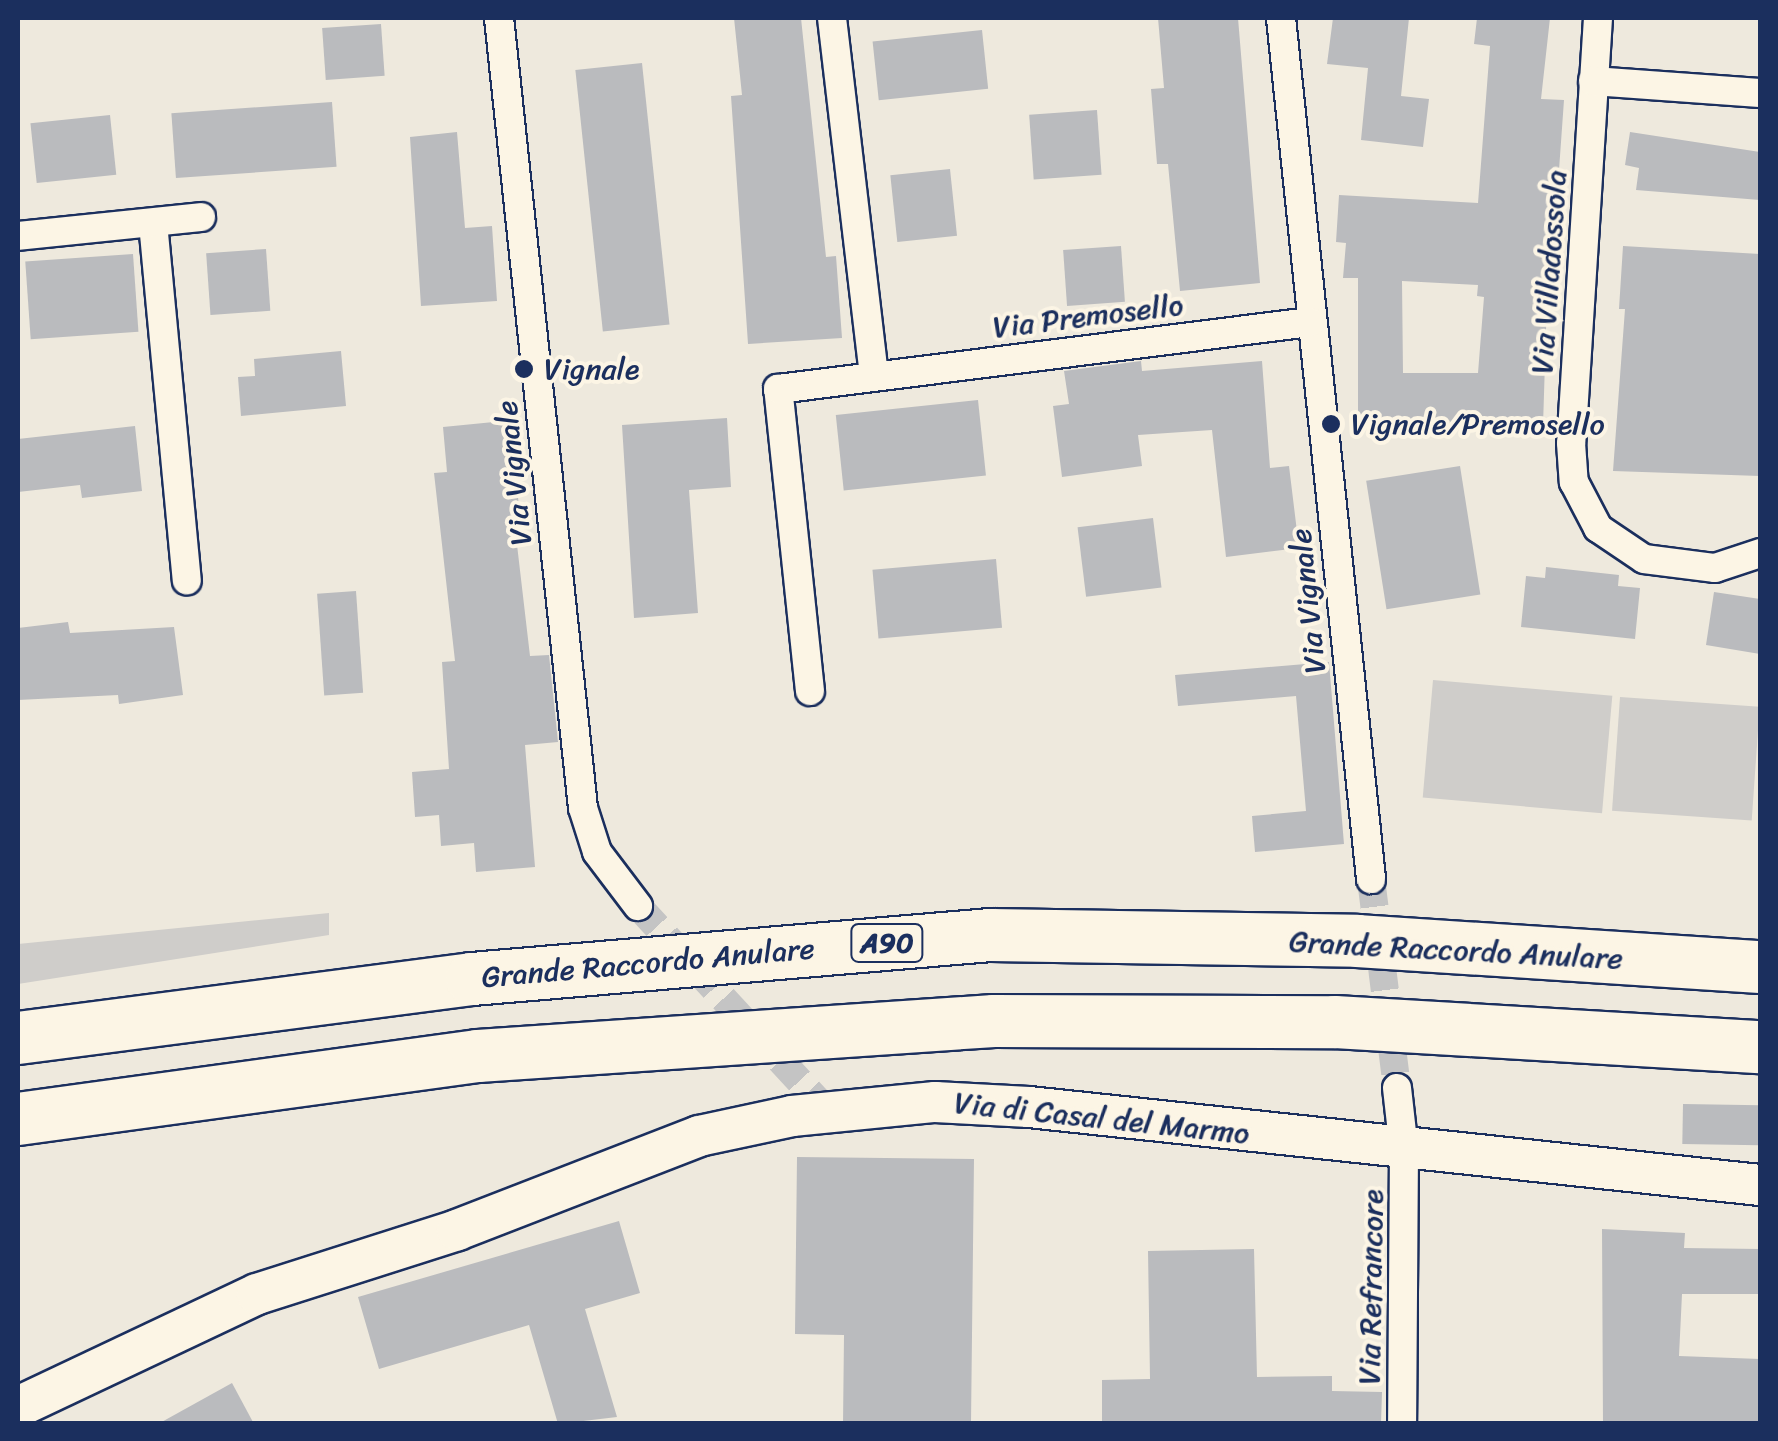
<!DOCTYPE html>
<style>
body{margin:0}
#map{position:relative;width:1778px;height:1441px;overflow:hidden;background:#eee9dd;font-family:Sriracha,sans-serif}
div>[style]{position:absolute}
.green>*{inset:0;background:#cfcdca;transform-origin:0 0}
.building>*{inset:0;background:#babbbe;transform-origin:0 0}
.street-tunnel>*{height:28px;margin-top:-14px;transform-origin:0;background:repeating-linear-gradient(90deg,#c4c4c4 0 28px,transparent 0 42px)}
.roads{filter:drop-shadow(2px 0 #1b2f5e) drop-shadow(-2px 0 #1b2f5e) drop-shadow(0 2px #1b2f5e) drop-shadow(0 -2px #1b2f5e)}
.street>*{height:28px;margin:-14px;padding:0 14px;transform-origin:14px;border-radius:14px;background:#fcf5e5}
.secondary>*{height:40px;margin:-20px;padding:0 20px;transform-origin:20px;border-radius:20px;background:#fcf5e5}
.highway>*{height:52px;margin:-26px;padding:0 26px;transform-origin:26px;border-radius:26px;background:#fcf5e5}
.dots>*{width:28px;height:28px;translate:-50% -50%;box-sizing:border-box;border:5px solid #fcf5e5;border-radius:50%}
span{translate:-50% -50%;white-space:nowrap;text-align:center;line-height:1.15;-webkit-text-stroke:8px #fcf5e5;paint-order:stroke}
.shield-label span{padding:2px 8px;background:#fcf5e5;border:2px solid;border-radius:8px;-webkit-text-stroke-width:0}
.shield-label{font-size:28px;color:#1b2f5e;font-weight:700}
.street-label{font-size:30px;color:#1b2f5e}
.poi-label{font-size:30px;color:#1b2f5e}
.left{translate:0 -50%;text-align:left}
.frame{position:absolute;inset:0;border:20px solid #1b2f5e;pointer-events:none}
</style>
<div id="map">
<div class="green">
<i style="left:1433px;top:680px;width:180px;height:118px;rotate:5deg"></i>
<i style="left:1620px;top:697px;width:140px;height:114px;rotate:4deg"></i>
<i style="clip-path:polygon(329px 913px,329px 935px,18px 984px,18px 944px)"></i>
</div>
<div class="building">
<i style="clip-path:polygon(734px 18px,801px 18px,826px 257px,836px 256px,842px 338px,748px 344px,731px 96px,742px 95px)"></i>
<i style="clip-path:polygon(1158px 18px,1238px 18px,1260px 283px,1180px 291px,1168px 164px,1157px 164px,1151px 89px,1164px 88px)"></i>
<i style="clip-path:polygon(1333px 18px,1409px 18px,1401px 96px,1429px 99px,1423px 147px,1361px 140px,1368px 68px,1327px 64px)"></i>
<i style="clip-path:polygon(evenodd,1477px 18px,1550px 18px,1541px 99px,1564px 100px,1559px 170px,1551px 170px,1543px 426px,1358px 426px,1358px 278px,1343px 278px,1346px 243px,1336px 242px,1339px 195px,1478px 203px,1490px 46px,1474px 44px,1477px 18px,1402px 281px,1478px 285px,1477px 296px,1484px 297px,1478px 373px,1403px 373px,1402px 281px)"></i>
<i style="left:381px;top:24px;width:52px;height:59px;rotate:86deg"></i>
<i style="left:982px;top:30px;width:59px;height:110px;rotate:84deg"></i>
<i style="left:642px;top:63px;width:263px;height:67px;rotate:84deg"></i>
<i style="left:332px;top:102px;width:65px;height:161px;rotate:86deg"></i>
<i style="left:1097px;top:110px;width:65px;height:68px;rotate:86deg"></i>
<i style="left:110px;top:115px;width:60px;height:80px;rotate:84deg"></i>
<i style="clip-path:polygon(457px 132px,465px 228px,492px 226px,497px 301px,421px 306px,410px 137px)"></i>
<i style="clip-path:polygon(1630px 132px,1760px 152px,1760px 200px,1636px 190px,1639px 168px,1625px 165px)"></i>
<i style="left:950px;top:169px;width:67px;height:60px;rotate:84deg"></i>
<i style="left:1121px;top:246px;width:56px;height:58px;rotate:86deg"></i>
<i style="clip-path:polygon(1623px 246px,1760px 254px,1760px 476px,1613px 471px,1625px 309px,1619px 309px)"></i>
<i style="left:266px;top:249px;width:62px;height:60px;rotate:86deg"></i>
<i style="left:133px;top:254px;width:78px;height:108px;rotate:86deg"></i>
<i style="clip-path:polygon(341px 351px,346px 406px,241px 416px,238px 377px,255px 376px,254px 359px)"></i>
<i style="clip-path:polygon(1141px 361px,1142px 371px,1262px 361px,1270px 468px,1289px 466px,1299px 548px,1226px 557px,1212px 430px,1138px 435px,1142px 466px,1062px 477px,1053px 406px,1069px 404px,1064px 371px)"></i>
<i style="left:978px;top:400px;width:76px;height:143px;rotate:84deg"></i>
<i style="clip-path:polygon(727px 418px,731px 487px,689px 490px,698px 613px,634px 618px,622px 425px)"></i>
<i style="clip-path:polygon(504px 421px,509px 476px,516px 476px,520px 518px,514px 519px,530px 656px,549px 655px,558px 742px,525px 745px,535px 867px,476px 872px,474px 843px,441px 846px,439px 815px,415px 817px,412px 772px,449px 769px,442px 662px,455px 661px,434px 473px,447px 472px,443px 427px)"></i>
<i style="clip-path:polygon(135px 426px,142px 491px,82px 498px,80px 485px,18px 492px,18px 439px)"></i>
<i style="left:1460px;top:466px;width:130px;height:95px;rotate:81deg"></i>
<i style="left:1153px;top:518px;width:70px;height:76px;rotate:83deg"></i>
<i style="left:996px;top:559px;width:69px;height:124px;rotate:85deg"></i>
<i style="clip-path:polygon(1546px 567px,1619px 575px,1618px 586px,1640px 588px,1635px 639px,1521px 627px,1526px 576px,1545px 578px)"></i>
<i style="left:356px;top:591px;width:102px;height:39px;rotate:86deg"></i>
<i style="clip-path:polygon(1714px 592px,1760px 599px,1760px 654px,1706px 645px)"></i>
<i style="clip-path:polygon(68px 622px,70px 633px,174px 627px,183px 695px,119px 704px,118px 695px,18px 700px,18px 628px)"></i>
<i style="clip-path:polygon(1329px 662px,1344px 844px,1255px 852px,1252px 816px,1306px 811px,1296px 696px,1178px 706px,1175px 675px)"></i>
<i style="left:1683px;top:1104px;width:77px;height:40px;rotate:1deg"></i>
<i style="clip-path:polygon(797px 1157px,974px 1159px,971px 1424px,843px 1424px,844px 1335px,795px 1334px)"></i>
<i style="clip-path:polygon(619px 1221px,640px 1293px,585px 1309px,617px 1417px,558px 1424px,529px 1325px,379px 1369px,358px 1297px)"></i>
<i style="clip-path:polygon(1602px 1229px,1685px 1233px,1684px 1248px,1760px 1249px,1760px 1294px,1682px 1294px,1679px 1356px,1760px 1359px,1760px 1424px,1603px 1424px)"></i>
<i style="clip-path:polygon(1254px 1249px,1257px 1377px,1332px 1376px,1332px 1391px,1382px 1392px,1381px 1424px,1102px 1424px,1102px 1380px,1150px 1379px,1148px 1251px)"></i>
<i style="clip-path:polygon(232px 1383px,254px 1424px,158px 1424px)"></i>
</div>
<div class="street-tunnel">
<i style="left:1371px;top:879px;width:211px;rotate:82.9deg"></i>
<i style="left:638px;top:906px;width:280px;rotate:47.3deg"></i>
</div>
<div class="roads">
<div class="street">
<i style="left:499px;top:18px;width:794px;rotate:83.93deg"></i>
<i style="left:583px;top:808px;width:46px;rotate:72.3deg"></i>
<i style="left:597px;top:852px;width:68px;rotate:52.8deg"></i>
<i style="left:832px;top:18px;width:359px;rotate:83.3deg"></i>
<i style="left:1281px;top:18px;width:866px;rotate:84.03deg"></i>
<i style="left:1598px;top:18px;width:426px;rotate:93.6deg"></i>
<i style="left:1571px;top:443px;width:39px;rotate:86deg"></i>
<i style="left:1574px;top:482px;width:52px;rotate:62.4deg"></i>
<i style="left:1598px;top:528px;width:55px;rotate:34deg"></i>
<i style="left:1644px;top:559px;width:72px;rotate:7.2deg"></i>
<i style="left:1715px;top:568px;width:47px;rotate:-18.4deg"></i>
<i style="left:1593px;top:81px;width:167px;rotate:4.1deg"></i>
<i style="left:153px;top:223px;width:359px;rotate:84.6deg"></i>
<i style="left:18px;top:236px;width:184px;rotate:-5.9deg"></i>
<i style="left:810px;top:691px;width:304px;rotate:-96deg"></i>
<i style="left:778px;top:389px;width:536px;rotate:-7.18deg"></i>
<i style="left:1397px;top:1088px;width:62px;rotate:83.6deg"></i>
<i style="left:1404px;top:1150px;width:274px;rotate:90.4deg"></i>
</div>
<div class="secondary">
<i style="left:18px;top:1407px;width:264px;rotate:-25.3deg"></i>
<i style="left:257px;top:1294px;width:210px;rotate:-17.7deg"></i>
<i style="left:457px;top:1230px;width:260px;rotate:-21.2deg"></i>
<i style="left:699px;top:1136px;width:95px;rotate:-12.1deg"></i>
<i style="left:792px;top:1116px;width:144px;rotate:-5.6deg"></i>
<i style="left:935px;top:1102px;width:94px;rotate:3deg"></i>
<i style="left:1029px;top:1107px;width:735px;rotate:6.09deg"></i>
</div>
<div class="highway">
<i style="left:18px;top:1038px;width:458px;rotate:-7.4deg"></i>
<i style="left:472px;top:979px;width:521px;rotate:-4.85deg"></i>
<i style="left:991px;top:935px;width:366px;rotate:0.9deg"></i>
<i style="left:1357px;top:941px;width:404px;rotate:3.7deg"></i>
<i style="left:18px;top:1119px;width:464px;rotate:-7.8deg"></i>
<i style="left:478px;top:1056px;width:517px;rotate:-3.88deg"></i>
<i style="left:994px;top:1021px;width:341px;rotate:0.2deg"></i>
<i style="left:1335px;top:1022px;width:426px;rotate:3.4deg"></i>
</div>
</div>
<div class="dots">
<i style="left:524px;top:369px;background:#1b2f5e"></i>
<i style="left:1331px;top:424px;background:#1b2f5e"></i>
</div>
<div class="shield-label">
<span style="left:887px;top:943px">A90</span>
</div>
<div class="street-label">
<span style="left:1549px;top:272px;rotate:-86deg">Via Villadossola</span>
<span style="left:1088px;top:316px;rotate:-7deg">Via Premosello</span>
<span style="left:514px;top:473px;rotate:-96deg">Via Vignale</span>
<span style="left:1308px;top:601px;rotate:-96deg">Via Vignale</span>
<span style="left:1456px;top:950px;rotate:3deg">Grande Raccordo Anulare</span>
<span style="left:648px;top:963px;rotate:-5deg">Grande Raccordo Anulare</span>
<span style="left:1102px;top:1118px;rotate:6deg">Via di Casal del Marmo</span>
<span style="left:1371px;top:1287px;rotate:-89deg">Via Refrancore</span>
</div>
<div class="poi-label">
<span class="left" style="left:544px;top:369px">Vignale</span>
<span class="left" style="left:1351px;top:424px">Vignale/Premosello</span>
</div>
<div class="frame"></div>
</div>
